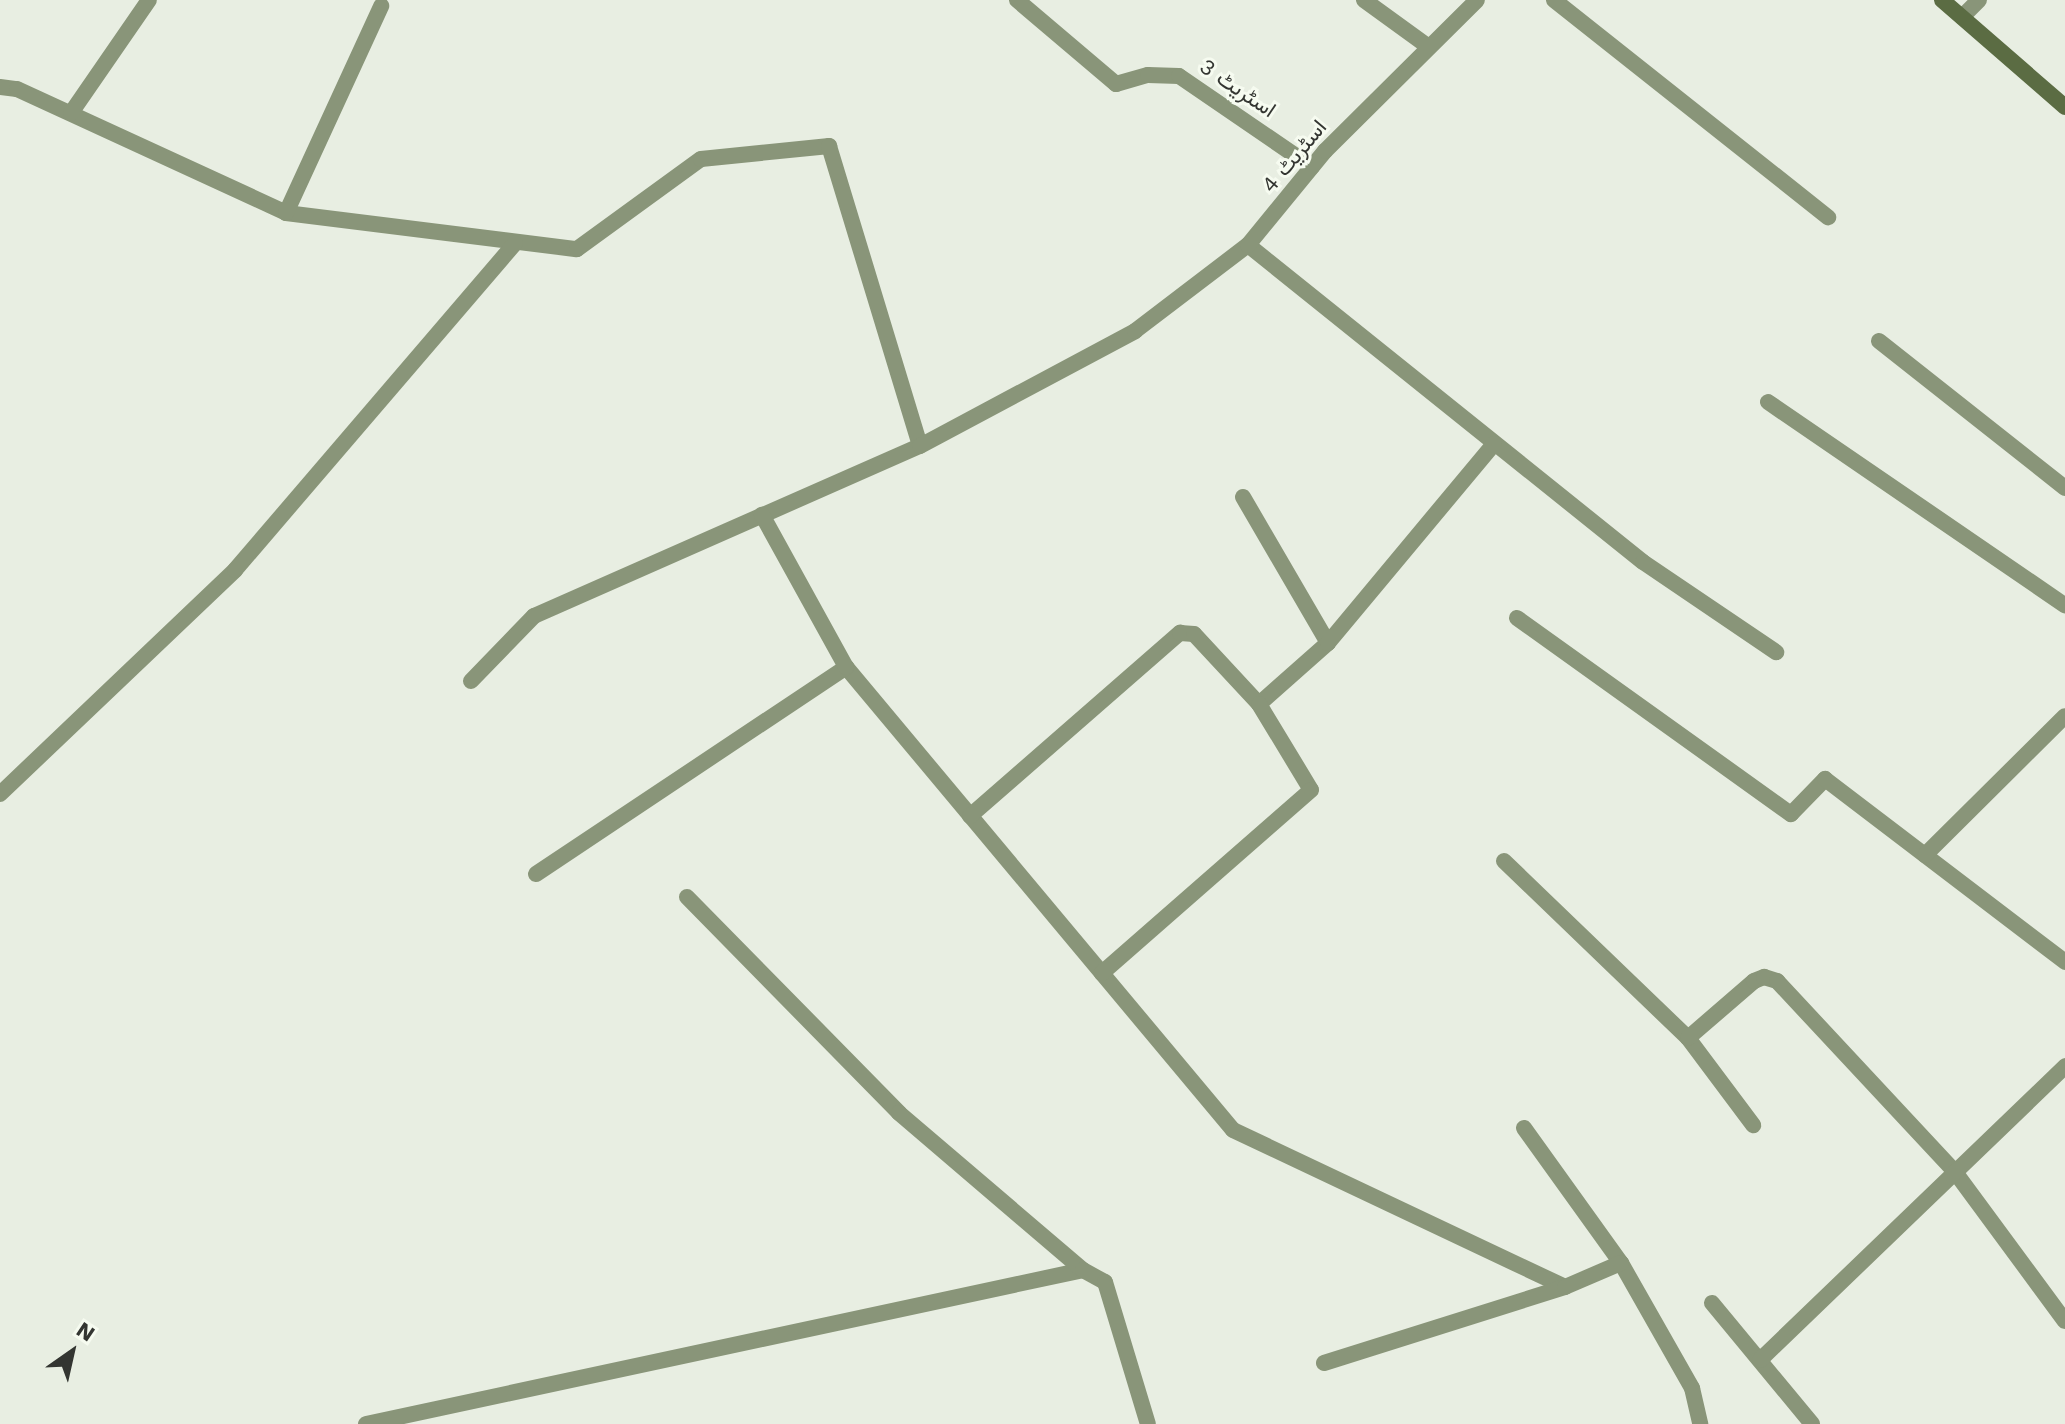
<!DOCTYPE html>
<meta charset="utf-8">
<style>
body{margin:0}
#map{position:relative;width:2065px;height:1424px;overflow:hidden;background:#e8eee2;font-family:"Work Sans",Vazirmatn,sans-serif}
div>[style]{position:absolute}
.lane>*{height:16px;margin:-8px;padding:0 8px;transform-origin:8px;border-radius:8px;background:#899579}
.street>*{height:16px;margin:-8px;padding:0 8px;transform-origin:8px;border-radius:8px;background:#899579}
.secondary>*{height:16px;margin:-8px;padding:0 8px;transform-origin:8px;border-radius:8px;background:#5b6c43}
span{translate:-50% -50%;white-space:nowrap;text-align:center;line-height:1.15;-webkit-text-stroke:6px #f6fbf0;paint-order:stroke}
.street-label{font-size:22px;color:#333531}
.north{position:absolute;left:32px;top:1312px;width:80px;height:80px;-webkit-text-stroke:6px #f6fbf0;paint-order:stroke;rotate:34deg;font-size:22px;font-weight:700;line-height:32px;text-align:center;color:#333531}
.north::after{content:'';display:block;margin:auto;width:28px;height:36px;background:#333531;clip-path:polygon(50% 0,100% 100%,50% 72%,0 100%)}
</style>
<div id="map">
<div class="lane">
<i style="left:366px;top:1424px;width:733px;rotate:-12.12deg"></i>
</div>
<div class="street">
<i style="left:1017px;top:0;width:130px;rotate:40.3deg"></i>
<i style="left:1116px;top:84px;width:33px;rotate:-16deg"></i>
<i style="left:1148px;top:75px;width:31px;rotate:2deg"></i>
<i style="left:1179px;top:76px;width:161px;rotate:34.4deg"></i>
<i style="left:1364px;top:0;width:80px;rotate:35.9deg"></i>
<i style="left:1554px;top:0;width:350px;rotate:38.4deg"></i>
<i style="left:1962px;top:17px;width:24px;rotate:-45deg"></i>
<i style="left:0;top:87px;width:17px;rotate:7deg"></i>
<i style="left:17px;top:89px;width:296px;rotate:24.7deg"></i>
<i style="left:286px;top:213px;width:293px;rotate:7.1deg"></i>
<i style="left:577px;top:249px;width:153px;rotate:-36deg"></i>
<i style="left:701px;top:159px;width:129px;rotate:-5.8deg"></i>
<i style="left:829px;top:146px;width:313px;rotate:73.1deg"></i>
<i style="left:71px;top:113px;width:137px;rotate:-55.4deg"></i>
<i style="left:286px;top:213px;width:228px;rotate:-65.3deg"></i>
<i style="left:1248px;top:245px;width:506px;rotate:38.75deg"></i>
<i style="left:1643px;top:562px;width:161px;rotate:34.1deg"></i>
<i style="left:1879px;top:341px;width:237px;rotate:38.3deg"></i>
<i style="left:1768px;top:402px;width:360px;rotate:34.4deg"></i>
<i style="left:1243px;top:497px;width:169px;rotate:59.8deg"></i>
<i style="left:1517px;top:618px;width:337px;rotate:35.6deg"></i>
<i style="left:1791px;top:814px;width:49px;rotate:-45.8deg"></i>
<i style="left:1825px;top:779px;width:302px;rotate:37.3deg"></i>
<i style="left:846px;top:667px;width:603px;rotate:50.11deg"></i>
<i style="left:1233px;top:1130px;width:367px;rotate:25.3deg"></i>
<i style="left:471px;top:681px;width:91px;rotate:-45.9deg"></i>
<i style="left:534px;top:616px;width:422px;rotate:-23.8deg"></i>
<i style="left:920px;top:446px;width:244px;rotate:-28.1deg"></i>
<i style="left:1135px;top:331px;width:142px;rotate:-37.3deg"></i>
<i style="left:1248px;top:245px;width:122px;rotate:-50.7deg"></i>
<i style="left:1325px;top:151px;width:214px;rotate:-44.8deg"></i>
<i style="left:1259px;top:704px;width:92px;rotate:-41.5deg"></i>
<i style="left:1328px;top:643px;width:259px;rotate:-50.2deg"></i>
<i style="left:0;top:794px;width:325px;rotate:-43.6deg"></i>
<i style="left:235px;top:570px;width:430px;rotate:-49.4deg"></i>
<i style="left:970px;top:816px;width:279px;rotate:-41.1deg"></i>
<i style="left:1180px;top:633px;width:14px;rotate:4deg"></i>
<i style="left:1194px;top:634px;width:96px;rotate:47.1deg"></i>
<i style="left:1259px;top:704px;width:100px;rotate:58.8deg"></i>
<i style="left:1311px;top:790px;width:278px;rotate:138.8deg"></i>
<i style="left:1925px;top:855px;width:197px;rotate:-44.8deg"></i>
<i style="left:1504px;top:861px;width:255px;rotate:43.9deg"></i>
<i style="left:1688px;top:1038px;width:109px;rotate:53.2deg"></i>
<i style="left:536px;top:874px;width:373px;rotate:-33.7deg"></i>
<i style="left:846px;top:667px;width:174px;rotate:-118.9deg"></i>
<i style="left:687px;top:897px;width:303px;rotate:45.5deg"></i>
<i style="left:899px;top:1113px;width:242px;rotate:40.5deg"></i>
<i style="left:1083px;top:1270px;width:25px;rotate:29deg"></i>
<i style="left:1105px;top:1282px;width:148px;rotate:73.2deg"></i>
<i style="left:1688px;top:1038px;width:87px;rotate:-40.8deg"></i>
<i style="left:1754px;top:981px;width:11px;rotate:-22deg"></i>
<i style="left:1764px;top:977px;width:14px;rotate:17deg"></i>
<i style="left:1777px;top:981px;width:261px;rotate:47deg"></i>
<i style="left:1955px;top:1172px;width:185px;rotate:53.6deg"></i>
<i style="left:1524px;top:1128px;width:166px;rotate:54.3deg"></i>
<i style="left:1621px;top:1263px;width:144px;rotate:60.4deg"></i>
<i style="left:1692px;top:1388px;width:37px;rotate:77deg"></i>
<i style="left:1712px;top:1303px;width:157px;rotate:50.4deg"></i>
<i style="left:1760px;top:1360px;width:424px;rotate:-43.9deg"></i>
<i style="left:1324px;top:1363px;width:253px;rotate:-17.5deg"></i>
<i style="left:1565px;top:1287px;width:61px;rotate:-23.2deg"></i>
</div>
<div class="secondary">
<i style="left:1942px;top:0;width:163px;rotate:41deg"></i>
</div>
<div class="street-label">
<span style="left:1238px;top:88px;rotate:34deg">اسٹریٹ 3</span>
<span style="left:1294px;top:156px;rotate:-50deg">اسٹریٹ 4</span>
</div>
<div class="north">N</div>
</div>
